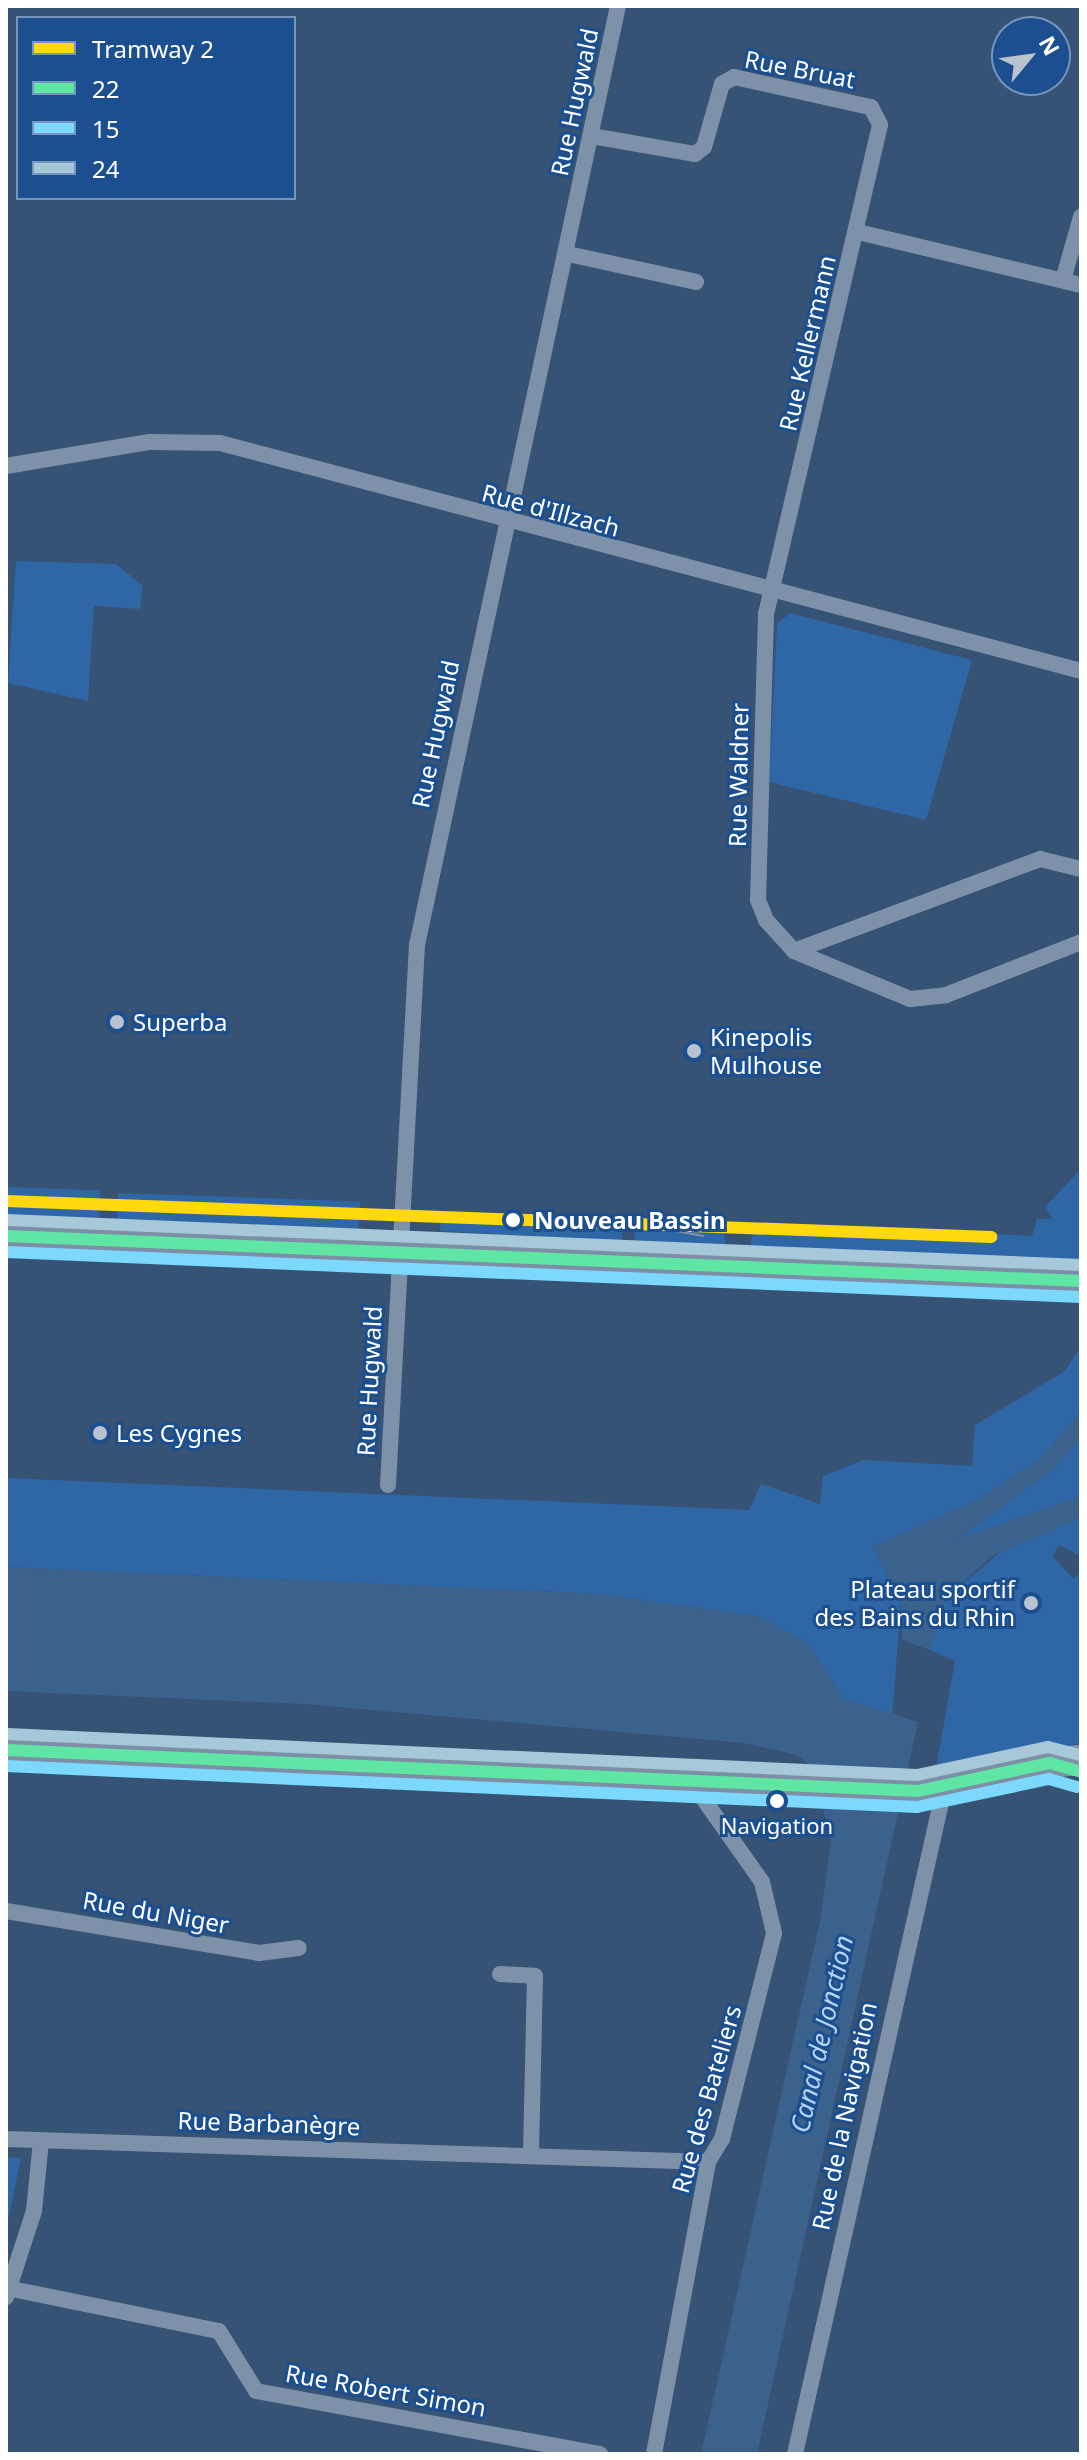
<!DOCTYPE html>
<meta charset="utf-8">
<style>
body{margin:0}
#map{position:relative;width:1087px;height:2460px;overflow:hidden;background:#365274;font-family:"Noto Sans",sans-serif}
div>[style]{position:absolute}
.green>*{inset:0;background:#2f66a5;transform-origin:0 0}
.water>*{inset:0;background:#3b618d}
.street>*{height:16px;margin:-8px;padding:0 8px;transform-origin:8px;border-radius:8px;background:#7d92a8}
.primary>*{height:26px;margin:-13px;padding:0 13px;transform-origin:13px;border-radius:13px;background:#7d8ea7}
.highway>*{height:30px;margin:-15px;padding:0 15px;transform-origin:15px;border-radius:15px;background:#7e92a7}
.tram>*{height:2px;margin:-1px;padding:0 1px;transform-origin:1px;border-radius:1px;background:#7e92a7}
.bus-1>*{height:12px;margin:-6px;padding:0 6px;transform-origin:6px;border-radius:6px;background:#60e6a4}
.bus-2>*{height:12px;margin:-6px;padding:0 6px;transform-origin:6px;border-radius:6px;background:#7cd8fd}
.bus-3>*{height:12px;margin:-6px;padding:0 6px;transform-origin:6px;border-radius:6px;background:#a6c8d8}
.tram-1>*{height:12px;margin:-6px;padding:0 6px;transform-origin:6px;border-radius:6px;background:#ffd80e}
.dots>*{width:22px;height:22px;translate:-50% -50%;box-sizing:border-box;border:4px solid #1b4f8f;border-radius:50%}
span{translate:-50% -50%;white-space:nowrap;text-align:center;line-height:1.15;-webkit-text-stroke:6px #1b4f8f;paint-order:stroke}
.bus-label{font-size:22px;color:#fff}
.street-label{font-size:24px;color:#fff}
.poi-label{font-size:24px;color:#fff}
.left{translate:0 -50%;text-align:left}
.right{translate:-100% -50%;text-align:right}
.stop-label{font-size:24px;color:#fff;font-weight:700}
.water-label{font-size:26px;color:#b5d3f5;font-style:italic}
.frame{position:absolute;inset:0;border:8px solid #fff;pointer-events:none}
.legend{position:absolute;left:16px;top:16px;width:280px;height:184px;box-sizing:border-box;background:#1b4f8f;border:2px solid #7695bc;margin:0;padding:10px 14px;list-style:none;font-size:24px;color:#fff}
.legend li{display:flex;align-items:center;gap:16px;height:40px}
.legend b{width:40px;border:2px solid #7695bc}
.north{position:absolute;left:991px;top:16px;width:80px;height:80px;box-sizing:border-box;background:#1b4f8f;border:2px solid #7695bc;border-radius:50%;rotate:61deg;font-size:22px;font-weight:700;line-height:32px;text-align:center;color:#fff}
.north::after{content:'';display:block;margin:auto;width:28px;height:36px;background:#b9c2ce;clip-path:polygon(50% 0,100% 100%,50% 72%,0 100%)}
</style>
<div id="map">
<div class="green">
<i style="clip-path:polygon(16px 561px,116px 564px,143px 586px,140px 609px,94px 606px,88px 701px,8px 683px)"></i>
<i style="clip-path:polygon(790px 613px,972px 660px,926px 820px,769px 782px,777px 624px)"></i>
<i style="clip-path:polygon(1081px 1169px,1081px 1264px,756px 1252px,750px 1246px,755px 1223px,1032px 1236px,1037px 1219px,1052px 1219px,1045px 1207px)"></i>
<i style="left:6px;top:1187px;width:94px;height:37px;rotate:2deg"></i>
<i style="left:118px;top:1193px;width:242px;height:32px;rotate:2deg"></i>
<i style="left:441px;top:1212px;width:182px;height:19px;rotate:3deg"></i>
<i style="clip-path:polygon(636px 1220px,723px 1222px,726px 1246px,634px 1240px)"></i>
<i style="clip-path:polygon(1081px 1346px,1081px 1413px,1039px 1459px,975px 1501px,872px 1547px,901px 1601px,892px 1718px,844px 1699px,808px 1644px,762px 1617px,600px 1594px,6px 1567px,6px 1478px,749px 1510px,761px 1484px,820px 1504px,823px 1476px,863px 1460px,972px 1466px,975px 1425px,1065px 1371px)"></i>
<i style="clip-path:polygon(1081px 1437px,1081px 1496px,954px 1541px,1051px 1471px)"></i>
<i style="clip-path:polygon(1081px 1518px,1081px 1556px,1059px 1545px,1052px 1556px,1074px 1579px,1081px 1570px,1081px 1743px,934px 1779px,955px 1661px,930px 1650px,946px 1598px,1004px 1549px)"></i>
<i style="clip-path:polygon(6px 2157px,21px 2158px,6px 2230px)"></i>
</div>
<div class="water">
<i style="clip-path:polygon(1081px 1413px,1081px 1437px,1051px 1471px,955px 1540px,1081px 1496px,1081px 1518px,992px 1556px,946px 1598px,930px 1650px,902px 1640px,901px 1601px,872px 1547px,975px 1501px,1039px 1459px)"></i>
<i style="clip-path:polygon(6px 1567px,600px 1594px,762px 1617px,808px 1644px,844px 1699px,918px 1722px,757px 2454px,701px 2454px,820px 1921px,831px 1841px,813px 1768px,798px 1755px,744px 1743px,304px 1704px,6px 1691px)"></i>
</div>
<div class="street">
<i style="left:592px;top:136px;width:105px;rotate:9.9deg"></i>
<i style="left:695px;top:154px;width:11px;rotate:-38deg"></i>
<i style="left:704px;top:147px;width:66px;rotate:-74.1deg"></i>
<i style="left:722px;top:84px;width:14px;rotate:-30deg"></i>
<i style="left:734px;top:77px;width:140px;rotate:12.4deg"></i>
<i style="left:871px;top:107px;width:20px;rotate:63deg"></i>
<i style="left:880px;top:125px;width:502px;rotate:103.12deg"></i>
<i style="left:766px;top:614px;width:286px;rotate:91.6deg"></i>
<i style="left:758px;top:900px;width:22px;rotate:68deg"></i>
<i style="left:766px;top:920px;width:42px;rotate:47.9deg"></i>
<i style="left:794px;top:951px;width:126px;rotate:22.5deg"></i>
<i style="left:910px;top:999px;width:36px;rotate:-6deg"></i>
<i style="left:946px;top:995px;width:145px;rotate:-21.4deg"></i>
<i style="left:858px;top:232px;width:229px;rotate:13.4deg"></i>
<i style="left:568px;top:254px;width:131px;rotate:12.3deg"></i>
<i style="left:1063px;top:280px;width:66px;rotate:-74.1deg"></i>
<i style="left:6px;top:466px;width:146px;rotate:-9.5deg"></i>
<i style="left:150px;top:442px;width:70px;rotate:0.8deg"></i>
<i style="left:220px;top:443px;width:891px;rotate:14.83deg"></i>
<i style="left:794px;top:951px;width:263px;rotate:-20.5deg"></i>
<i style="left:1040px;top:859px;width:42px;rotate:13.7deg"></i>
<i style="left:388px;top:1485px;width:541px;rotate:-86.93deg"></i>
<i style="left:417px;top:945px;width:960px;rotate:-77.92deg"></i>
<i style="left:6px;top:1911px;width:256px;rotate:9.4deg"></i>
<i style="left:259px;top:1953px;width:40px;rotate:-7.1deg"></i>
<i style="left:500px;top:1974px;width:35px;rotate:3deg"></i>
<i style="left:535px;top:1976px;width:179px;rotate:91.3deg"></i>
<i style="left:6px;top:2139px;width:702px;rotate:1.88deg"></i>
<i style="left:7px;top:2288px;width:216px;rotate:11.5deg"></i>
<i style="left:219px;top:2331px;width:70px;rotate:58.3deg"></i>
<i style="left:256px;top:2391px;width:350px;rotate:10.4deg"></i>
<i style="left:6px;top:2297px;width:90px;rotate:-72deg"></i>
<i style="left:34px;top:2211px;width:70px;rotate:-84.3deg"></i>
<i style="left:654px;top:2454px;width:297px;rotate:-79.5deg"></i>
<i style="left:708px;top:2162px;width:27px;rotate:-59deg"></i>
<i style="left:722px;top:2139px;width:212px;rotate:-75.8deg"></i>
<i style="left:774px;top:1933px;width:52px;rotate:-103.2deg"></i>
<i style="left:762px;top:1882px;width:125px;rotate:-125.2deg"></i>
<i style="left:795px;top:2454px;width:681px;rotate:-77.37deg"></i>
</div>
<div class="primary">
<i style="left:6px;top:1236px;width:1076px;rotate:2.4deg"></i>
<i style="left:6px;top:1750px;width:919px;rotate:2.56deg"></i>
<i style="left:924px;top:1791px;width:129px;rotate:-12.5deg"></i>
</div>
<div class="highway">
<i style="left:1050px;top:1763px;width:31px;rotate:-6deg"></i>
</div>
<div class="tram">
<i style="left:650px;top:1226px;width:54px;rotate:10.7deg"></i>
</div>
<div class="bus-1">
<i style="left:6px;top:1236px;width:1076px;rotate:2.4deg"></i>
<i style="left:6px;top:1750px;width:913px;rotate:2.57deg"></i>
<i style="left:918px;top:1791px;width:135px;rotate:-12deg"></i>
<i style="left:1050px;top:1763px;width:32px;rotate:16deg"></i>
</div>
<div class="bus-2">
<i style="left:6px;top:1252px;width:1075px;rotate:2.4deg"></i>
<i style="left:6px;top:1766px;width:912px;rotate:2.58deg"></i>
<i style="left:917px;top:1807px;width:135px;rotate:-12deg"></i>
<i style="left:1049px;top:1779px;width:29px;rotate:16deg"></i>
</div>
<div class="bus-3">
<i style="left:7px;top:1220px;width:1075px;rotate:2.4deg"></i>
<i style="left:7px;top:1734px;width:911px;rotate:2.58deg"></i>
<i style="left:917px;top:1775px;width:134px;rotate:-12.1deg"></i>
<i style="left:1048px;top:1747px;width:34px;rotate:14deg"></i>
</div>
<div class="tram-1">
<i style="left:6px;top:1201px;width:986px;rotate:2.09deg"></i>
</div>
<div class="dots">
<i style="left:117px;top:1022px;background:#b9c2ce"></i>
<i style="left:694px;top:1051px;background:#b9c2ce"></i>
<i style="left:513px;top:1220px;background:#fff"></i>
<i style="left:100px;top:1433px;background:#b9c2ce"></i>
<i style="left:1031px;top:1603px;background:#b9c2ce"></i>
<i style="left:777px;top:1801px;background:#fff"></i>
</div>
<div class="bus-label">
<span style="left:777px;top:1826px">Navigation</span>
</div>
<div class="street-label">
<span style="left:800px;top:69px;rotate:11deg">Rue Bruat</span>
<span style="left:574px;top:102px;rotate:-78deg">Rue Hugwald</span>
<span style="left:807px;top:343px;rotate:-77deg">Rue Kellermann</span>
<span style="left:551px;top:510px;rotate:15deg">Rue d'Illzach</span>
<span style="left:435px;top:734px;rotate:-78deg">Rue Hugwald</span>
<span style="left:738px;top:775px;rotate:-89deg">Rue Waldner</span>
<span style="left:369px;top:1381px;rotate:-87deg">Rue Hugwald</span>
<span style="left:156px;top:1912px;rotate:10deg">Rue du Niger</span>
<span style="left:706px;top:2099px;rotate:-74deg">Rue des Bateliers</span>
<span style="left:844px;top:2116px;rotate:-78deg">Rue de la Navigation</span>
<span style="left:269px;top:2123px;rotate:2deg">Rue Barbanègre</span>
<span style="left:386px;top:2390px;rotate:10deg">Rue Robert Simon</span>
</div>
<div class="poi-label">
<span class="left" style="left:133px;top:1022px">Superba</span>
<span class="left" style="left:710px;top:1051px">Kinepolis<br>Mulhouse</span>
<span class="left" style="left:116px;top:1433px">Les Cygnes</span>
<span class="right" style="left:1015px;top:1603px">Plateau sportif<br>des Bains du Rhin</span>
</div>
<div class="stop-label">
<span class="left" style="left:534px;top:1220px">Nouveau Bassin</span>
</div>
<div class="water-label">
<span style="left:822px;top:2034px;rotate:-77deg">Canal de Jonction</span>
</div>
<div class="frame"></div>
<ul class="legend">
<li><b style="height:10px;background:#ffd80e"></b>Tramway 2</li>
<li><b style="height:10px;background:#60e6a4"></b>22</li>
<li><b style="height:10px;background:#7cd8fd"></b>15</li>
<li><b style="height:10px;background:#a6c8d8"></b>24</li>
</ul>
<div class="north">N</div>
</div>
